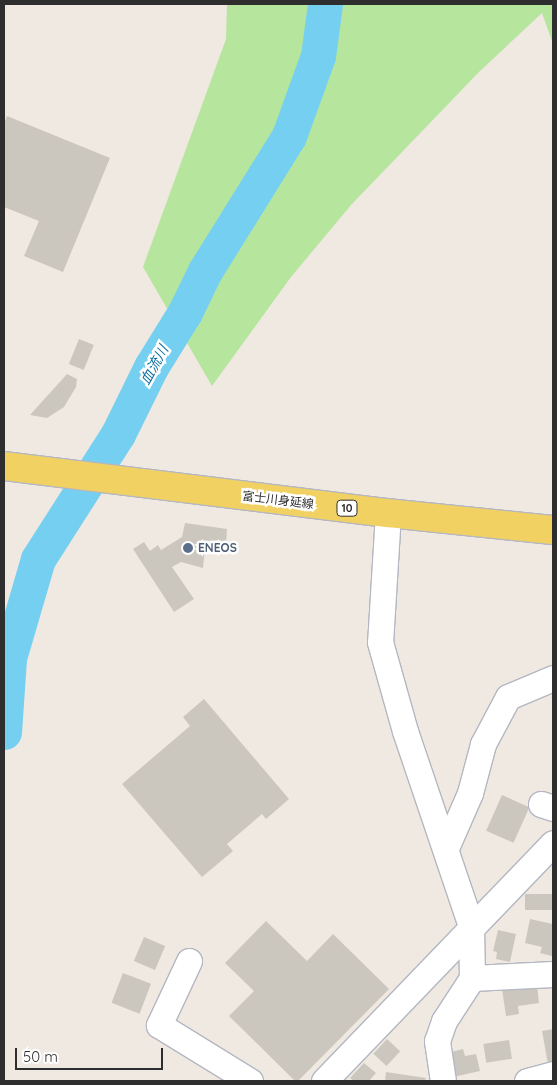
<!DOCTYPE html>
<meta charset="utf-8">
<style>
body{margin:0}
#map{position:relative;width:557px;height:1085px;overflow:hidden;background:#efe9e1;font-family:Quicksand,"Noto Sans JP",sans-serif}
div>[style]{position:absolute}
.green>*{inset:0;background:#b6e59e}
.river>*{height:35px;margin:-17.5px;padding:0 17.5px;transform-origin:17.5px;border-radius:17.5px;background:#75cff0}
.building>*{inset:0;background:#cbc7bf;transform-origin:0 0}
.roads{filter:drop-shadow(1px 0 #b4b7c1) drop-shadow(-1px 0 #b4b7c1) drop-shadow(0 1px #b4b7c1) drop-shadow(0 -1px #b4b7c1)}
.minor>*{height:25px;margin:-12.5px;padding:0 12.5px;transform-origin:12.5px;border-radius:12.5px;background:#fff}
.major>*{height:28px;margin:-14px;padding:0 14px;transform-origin:14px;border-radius:14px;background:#f2d163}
.dots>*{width:14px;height:14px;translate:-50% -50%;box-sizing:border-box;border:2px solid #fff;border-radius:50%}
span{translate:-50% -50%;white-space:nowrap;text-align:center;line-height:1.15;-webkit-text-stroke:5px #fff;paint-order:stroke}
.shield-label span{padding:1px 4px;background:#fff;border:1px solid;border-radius:4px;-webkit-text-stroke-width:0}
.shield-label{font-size:11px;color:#2e2e2e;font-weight:700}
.street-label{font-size:12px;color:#2e2e2e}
.service-label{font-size:12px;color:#4e5e75;font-weight:700}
.left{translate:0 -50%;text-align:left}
.water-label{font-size:14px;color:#0d6fa3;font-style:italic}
.frame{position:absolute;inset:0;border:5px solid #2e2e2e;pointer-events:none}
.scale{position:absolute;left:15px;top:1048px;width:148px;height:22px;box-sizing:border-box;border:2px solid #2e2e2e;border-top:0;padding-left:6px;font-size:15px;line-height:18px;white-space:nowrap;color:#2e2e2e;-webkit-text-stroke:4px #fff;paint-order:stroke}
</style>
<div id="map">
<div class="green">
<i style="clip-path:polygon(227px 4px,553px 4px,553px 44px,542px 13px,480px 71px,351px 205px,291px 277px,212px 386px,143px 267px,226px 39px)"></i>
</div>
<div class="river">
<i style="left:4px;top:732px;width:74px;rotate:-86.1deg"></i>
<i style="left:9px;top:658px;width:103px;rotate:-73.7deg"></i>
<i style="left:38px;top:559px;width:148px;rotate:-57.4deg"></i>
<i style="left:118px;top:434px;width:75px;rotate:-63.8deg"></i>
<i style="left:151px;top:367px;width:65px;rotate:-58.3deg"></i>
<i style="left:185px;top:312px;width:46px;rotate:-64deg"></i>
<i style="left:205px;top:271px;width:159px;rotate:-58.1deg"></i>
<i style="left:289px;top:136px;width:85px;rotate:-70.1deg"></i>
<i style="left:318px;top:56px;width:52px;rotate:-82.3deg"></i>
</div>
<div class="building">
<i style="clip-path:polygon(7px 116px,110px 158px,63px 272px,24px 256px,39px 221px,4px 207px,4px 124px)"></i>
<i style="left:79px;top:339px;width:16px;height:27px;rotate:22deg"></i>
<i style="clip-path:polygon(67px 374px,77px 379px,76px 387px,64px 407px,47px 418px,30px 415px)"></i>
<i style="clip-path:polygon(185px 523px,227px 529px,226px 546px,205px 548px,203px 568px,181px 562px,172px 567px,194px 599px,174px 612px,133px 549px,144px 542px,150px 551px,158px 545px,161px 550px,182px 537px)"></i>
<i style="clip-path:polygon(204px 699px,289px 799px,266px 819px,262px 814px,227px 844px,233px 851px,202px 877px,122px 784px,190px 726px,183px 717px)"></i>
<i style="left:502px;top:795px;width:30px;height:39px;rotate:24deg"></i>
<i style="left:525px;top:894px;width:28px;height:16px"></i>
<i style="clip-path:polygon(530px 919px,553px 924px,552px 956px,540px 953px,542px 947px,525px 943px)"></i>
<i style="clip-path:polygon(266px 921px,307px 961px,333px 934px,389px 989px,298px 1081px,295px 1081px,229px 1016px,254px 991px,225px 963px)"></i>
<i style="clip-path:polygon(498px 930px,516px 934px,510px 962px,496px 959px,497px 952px,493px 951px)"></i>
<i style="left:144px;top:937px;width:23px;height:26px;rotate:23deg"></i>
<i style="left:123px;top:973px;width:30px;height:32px;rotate:21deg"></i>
<i style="clip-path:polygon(537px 985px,539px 1003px,518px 1006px,519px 1014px,506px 1016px,502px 989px)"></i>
<i style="clip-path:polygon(553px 1029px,553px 1063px,548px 1064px,542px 1031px)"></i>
<i style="left:387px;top:1039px;width:18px;height:20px;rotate:43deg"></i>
<i style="left:509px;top:1040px;width:19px;height:26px;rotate:81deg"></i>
<i style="clip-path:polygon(463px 1049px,465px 1056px,476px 1054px,480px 1071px,453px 1077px,447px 1053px)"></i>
<i style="clip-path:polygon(364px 1063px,376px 1073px,369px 1081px,354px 1081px,350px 1078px)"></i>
<i style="clip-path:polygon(386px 1072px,426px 1078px,425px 1081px,385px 1081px)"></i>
</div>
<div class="roads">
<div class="minor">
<i style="left:388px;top:513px;width:129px;rotate:93.5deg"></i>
<i style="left:380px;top:642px;width:92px;rotate:74.3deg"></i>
<i style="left:405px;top:731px;width:206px;rotate:71.3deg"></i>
<i style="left:471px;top:926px;width:52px;rotate:88.9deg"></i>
<i style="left:472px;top:978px;width:51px;rotate:123.1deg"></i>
<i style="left:444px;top:1021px;width:21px;rotate:109deg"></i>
<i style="left:437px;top:1041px;width:40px;rotate:81.5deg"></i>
<i style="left:541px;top:804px;width:13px;rotate:18deg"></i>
<i style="left:446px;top:848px;width:60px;rotate:-66.4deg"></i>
<i style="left:470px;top:793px;width:51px;rotate:-75.1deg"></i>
<i style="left:483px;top:744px;width:53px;rotate:-62deg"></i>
<i style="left:508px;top:697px;width:49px;rotate:-22.9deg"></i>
<i style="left:189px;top:961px;width:71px;rotate:115.1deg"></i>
<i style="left:159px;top:1025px;width:107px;rotate:31.6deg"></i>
<i style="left:472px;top:978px;width:81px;rotate:-2.8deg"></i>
<i style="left:324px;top:1081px;width:330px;rotate:-46.1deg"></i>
<i style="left:527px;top:1081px;width:27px;rotate:-15deg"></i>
</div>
<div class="major">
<i style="left:4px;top:466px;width:387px;rotate:7deg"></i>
<i style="left:388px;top:513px;width:166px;rotate:5.9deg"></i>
</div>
</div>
<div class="dots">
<i style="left:188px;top:548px;background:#5c6f8a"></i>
</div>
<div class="shield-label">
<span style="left:347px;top:508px">10</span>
</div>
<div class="street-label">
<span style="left:278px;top:500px;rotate:7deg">富士川身延線</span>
</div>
<div class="service-label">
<span class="left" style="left:198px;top:548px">ENEOS</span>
</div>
<div class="water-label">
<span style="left:154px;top:365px;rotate:-61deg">血流川</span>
</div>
<div class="frame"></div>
<div class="scale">50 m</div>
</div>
